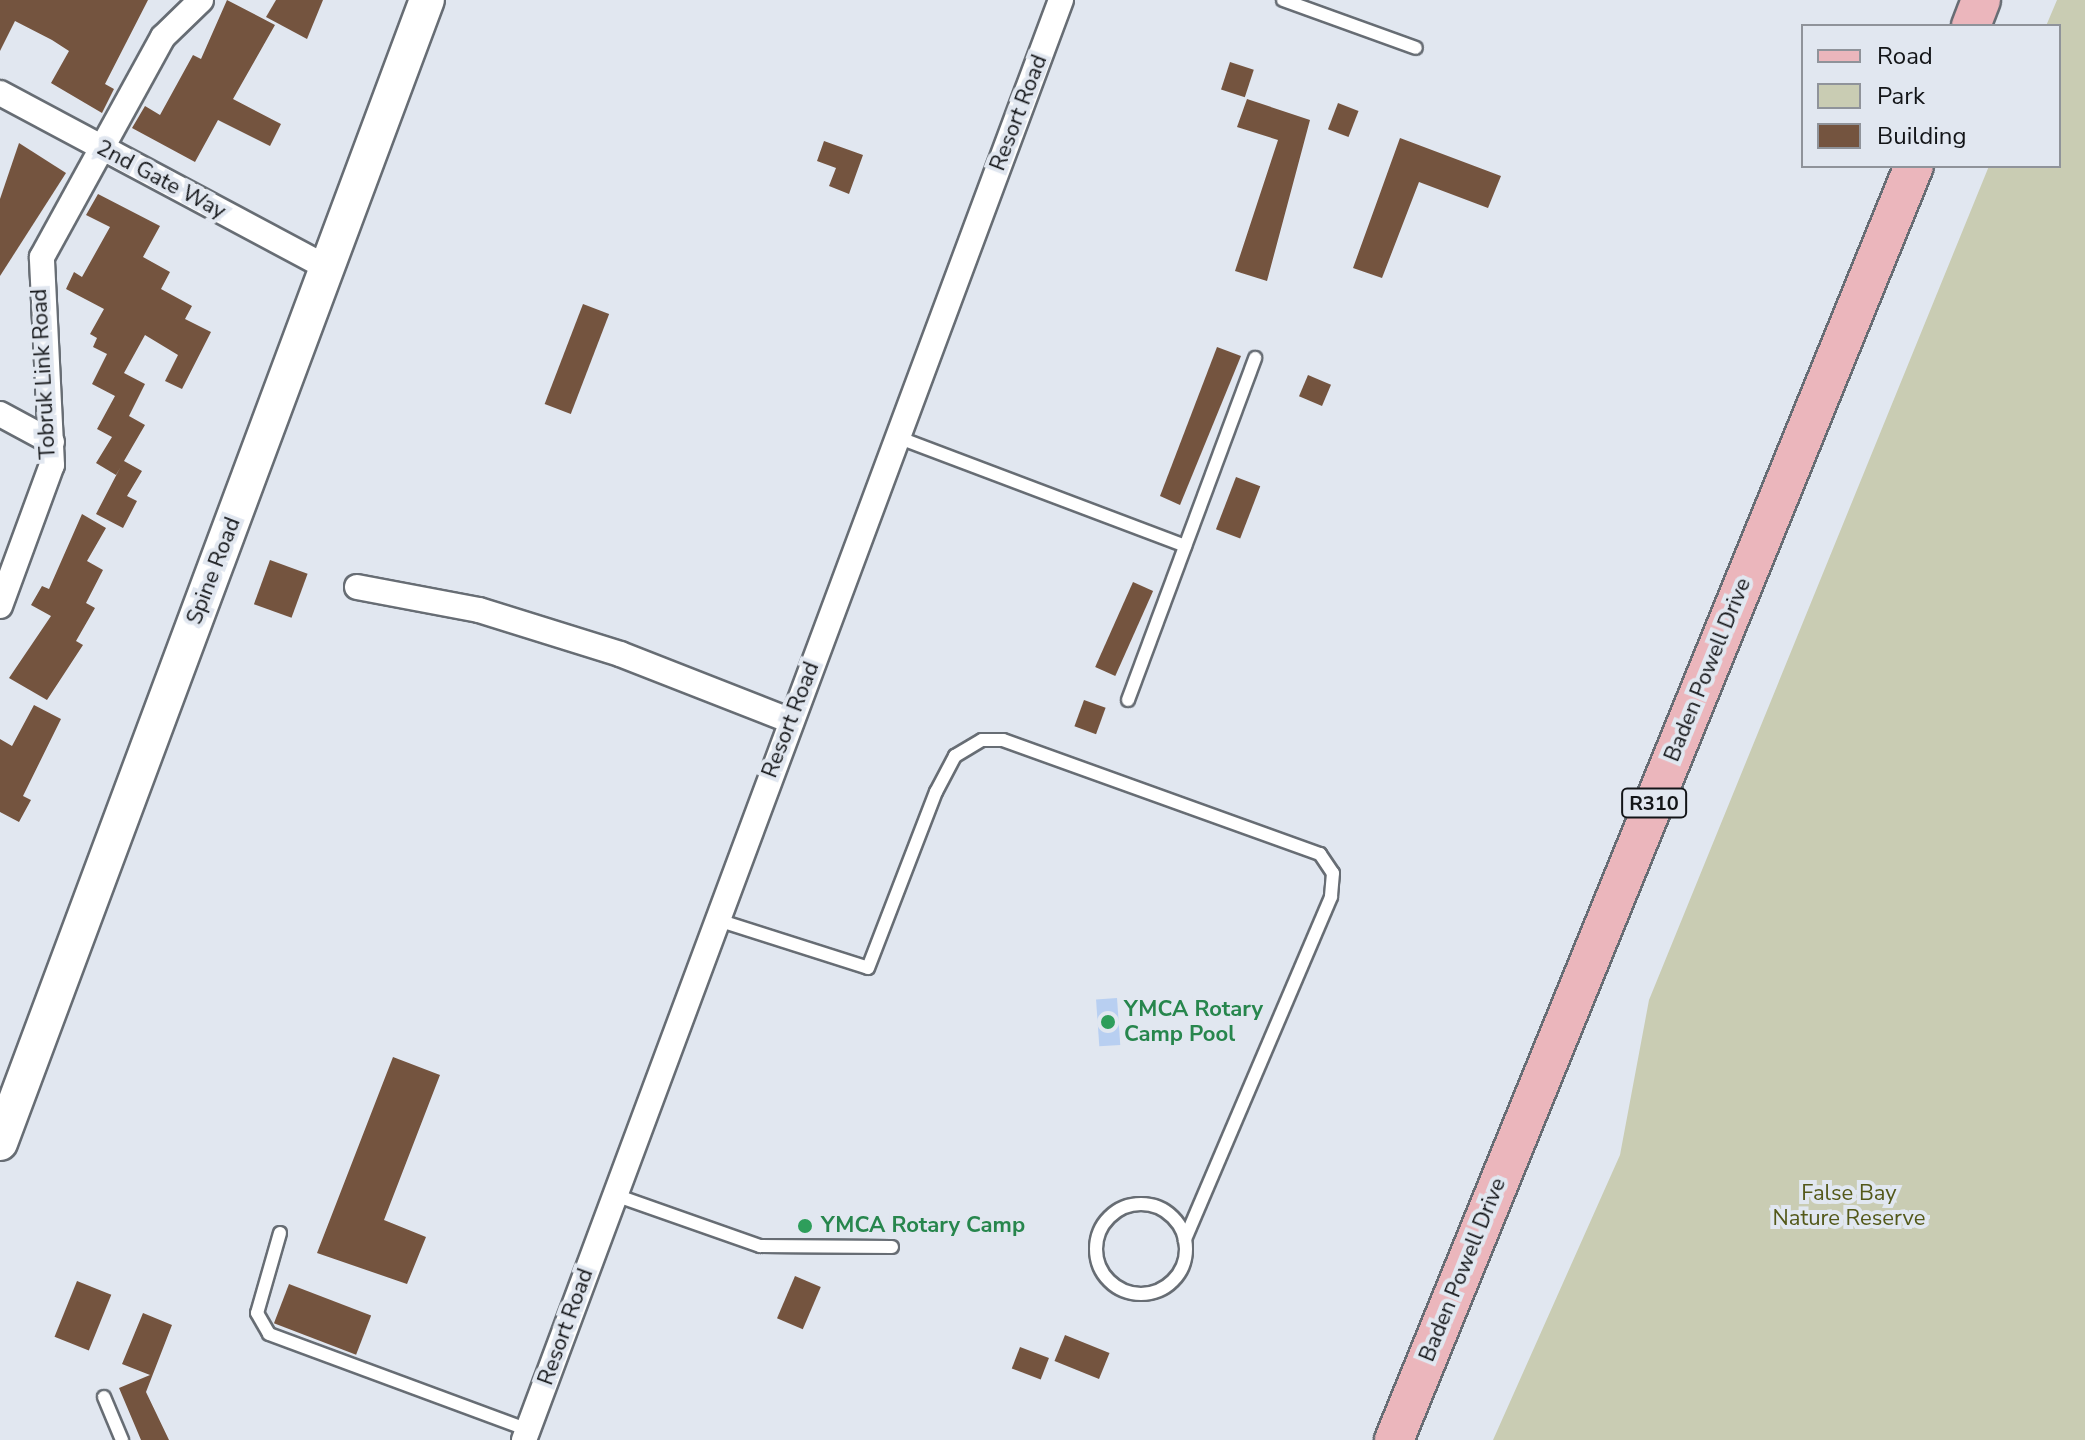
<!DOCTYPE html>
<style>
body{margin:0}
#map{position:relative;width:2085px;height:1440px;overflow:hidden;background:#e1e7f0;font-family:"Nunito Sans",sans-serif}
div>[style]{position:absolute}
.green>*{inset:0;background:#c9ccb3}
.water>*{inset:0;background:#b8cff1;transform-origin:0 0}
.building>*{inset:0;background:#74543f;transform-origin:0 0}
.roads{filter:drop-shadow(2px 0 #676d74) drop-shadow(-2px 0 #676d74) drop-shadow(0 2px #676d74) drop-shadow(0 -2px #676d74)}
.service>*{height:12px;margin:-6px;padding:0 6px;transform-origin:6px;border-radius:6px;background:#fff}
.service>.ring{margin:-6px;padding:0;box-sizing:content-box;background:none;border:12px solid #fff;border-radius:50%}
.minor>*{height:24px;margin:-12px;padding:0 12px;transform-origin:12px;border-radius:12px;background:#fff}
.secondary>*{height:34px;margin:-17px;padding:0 17px;transform-origin:17px;border-radius:17px;background:#fff}
.primary>*{height:38px;margin:-19px;padding:0 19px;transform-origin:19px;border-radius:19px;background:#ebb6bc}
.dots>*{width:22px;height:22px;translate:-50% -50%;box-sizing:border-box;border:4px solid #e1e7f0;border-radius:50%}
span{translate:-50% -50%;white-space:nowrap;text-align:center;line-height:1.15;-webkit-text-stroke:8px #e1e7f0;paint-order:stroke}
.shield-label span{padding:2px 6px;background:#e1e7f0;border:2px solid;border-radius:6px;-webkit-text-stroke-width:0}
.shield-label{font-size:20px;color:#131518;font-weight:700}
.street-label{font-size:22px;color:#131518}
.leisure-label{font-size:22px;color:#27864d;font-weight:700}
.left{translate:0 -50%;text-align:left}
.park-label{font-size:22px;color:#535819}
.legend{position:absolute;left:1801px;top:24px;width:260px;height:144px;box-sizing:border-box;background:#e1e7f0;border:2px solid #8f939a;margin:0;padding:10px 14px;list-style:none;font-size:24px;color:#131518}
.legend li{display:flex;align-items:center;gap:16px;height:40px}
.legend b{width:40px;border:2px solid #8f939a}
</style>
<div id="map">
<div class="green">
<i style="clip-path:polygon(2057px 0,2085px 0,2085px 1440px,1493px 1440px,1620px 1155px,1649px 1000px,1989px 166px,2059px 166px,2059px 26px,2046px 26px)"></i>
</div>
<div class="water">
<i style="left:1117px;top:998px;width:47px;height:21px;rotate:86deg"></i>
</div>
<div class="building">
<i style="clip-path:polygon(0 0,148px 0,105px 84px,114px 89px,102px 113px,51px 83px,69px 51px,52px 40px,15px 21px,0 51px)"></i>
<i style="clip-path:polygon(227px 0,275px 25px,233px 99px,281px 124px,270px 146px,218px 120px,195px 162px,132px 128px,145px 106px,160px 115px,193px 55px,201px 59px)"></i>
<i style="clip-path:polygon(276px 0,323px 0,307px 39px,266px 17px)"></i>
<i style="left:1230px;top:62px;width:25px;height:29px;rotate:18deg"></i>
<i style="clip-path:polygon(1247px 99px,1310px 120px,1267px 281px,1235px 271px,1278px 140px,1237px 127px)"></i>
<i style="left:1338px;top:103px;width:22px;height:28px;rotate:21deg"></i>
<i style="clip-path:polygon(1400px 138px,1501px 176px,1488px 208px,1419px 182px,1382px 278px,1353px 268px)"></i>
<i style="clip-path:polygon(824px 141px,863px 155px,849px 194px,829px 186px,836px 168px,817px 161px)"></i>
<i style="clip-path:polygon(19px 143px,66px 173px,0 276px,0 199px)"></i>
<i style="clip-path:polygon(98px 194px,160px 226px,143px 257px,170px 272px,161px 289px,192px 306px,185px 319px,211px 332px,182px 389px,165px 381px,178px 355px,145px 335px,124px 373px,145px 384px,129px 416px,145px 425px,124px 461px,142px 471px,127px 496px,137px 501px,123px 528px,96px 514px,120px 468px,116px 475px,96px 463px,112px 437px,97px 429px,115px 396px,92px 384px,107px 354px,93px 347px,97px 338px,90px 334px,104px 309px,66px 289px,74px 272px,82px 277px,110px 227px,86px 215px)"></i>
<i style="left:583px;top:304px;width:28px;height:107px;rotate:21deg"></i>
<i style="clip-path:polygon(1217px 347px,1241px 356px,1180px 505px,1160px 496px)"></i>
<i style="left:1308px;top:375px;width:25px;height:23px;rotate:23deg"></i>
<i style="left:1236px;top:477px;width:26px;height:56px;rotate:21deg"></i>
<i style="clip-path:polygon(82px 514px,106px 528px,87px 561px,103px 570px,86px 603px,95px 608px,76px 641px,83px 645px,47px 700px,9px 678px,51px 616px,31px 605px,42px 586px,49px 589px)"></i>
<i style="left:270px;top:560px;width:40px;height:47px;rotate:20deg"></i>
<i style="left:1133px;top:582px;width:22px;height:93px;rotate:24deg"></i>
<i style="left:1084px;top:700px;width:23px;height:28px;rotate:20deg"></i>
<i style="clip-path:polygon(34px 705px,61px 719px,23px 796px,31px 800px,19px 822px,0 812px,0 739px,12px 746px)"></i>
<i style="clip-path:polygon(393px 1057px,440px 1075px,384px 1220px,426px 1237px,407px 1284px,317px 1253px)"></i>
<i style="left:795px;top:1276px;width:28px;height:46px;rotate:23deg"></i>
<i style="left:77px;top:1281px;width:37px;height:60px;rotate:22deg"></i>
<i style="left:289px;top:1284px;width:88px;height:42px;rotate:21deg"></i>
<i style="clip-path:polygon(143px 1313px,172px 1325px,146px 1392px,169px 1440px,141px 1440px,119px 1388px,150px 1375px,122px 1364px)"></i>
<i style="left:1065px;top:1335px;width:48px;height:28px;rotate:22deg"></i>
<i style="left:1020px;top:1347px;width:31px;height:23px;rotate:21deg"></i>
</div>
<div class="roads">
<div class="service">
<i style="left:1283px;top:0;width:141px;rotate:19.8deg"></i>
<i style="left:897px;top:437px;width:308px;rotate:20.7deg"></i>
<i style="left:1128px;top:700px;width:365px;rotate:-69.6deg"></i>
<i style="left:718px;top:920px;width:157px;rotate:17.7deg"></i>
<i style="left:868px;top:968px;width:189px;rotate:-68.9deg"></i>
<i style="left:936px;top:792px;width:41px;rotate:-62.2deg"></i>
<i style="left:955px;top:756px;width:31px;rotate:-31deg"></i>
<i style="left:982px;top:740px;width:21px"></i>
<i style="left:1003px;top:740px;width:337px;rotate:19.8deg"></i>
<i style="left:1320px;top:854px;width:23px;rotate:56deg"></i>
<i style="left:1333px;top:873px;width:24px;rotate:95deg"></i>
<i style="left:1331px;top:897px;width:373px;rotate:113.1deg"></i>
<i style="left:615px;top:1195px;width:154px;rotate:19.4deg"></i>
<i style="left:760px;top:1246px;width:132px;rotate:0.4deg"></i>
<i class="ring" style="left:1096px;top:1204px;width:78px;height:78px"></i>
<i style="left:280px;top:1233px;width:83px;rotate:106deg"></i>
<i style="left:257px;top:1313px;width:24px;rotate:60deg"></i>
<i style="left:269px;top:1334px;width:276px;rotate:20.3deg"></i>
<i style="left:104px;top:1397px;width:47px;rotate:67.3deg"></i>
</div>
<div class="minor">
<i style="left:0;top:93px;width:367px;rotate:28.1deg"></i>
<i style="left:0;top:414px;width:59px;rotate:28.3deg"></i>
<i style="left:357px;top:587px;width:124px;rotate:10.7deg"></i>
<i style="left:479px;top:610px;width:148px;rotate:17.3deg"></i>
<i style="left:620px;top:654px;width:184px;rotate:21.4deg"></i>
<i style="left:0;top:606px;width:150px;rotate:-69.8deg"></i>
<i style="left:52px;top:465px;width:208px;rotate:-92.8deg"></i>
<i style="left:42px;top:257px;width:251px;rotate:-61.2deg"></i>
<i style="left:163px;top:37px;width:53px;rotate:-44.2deg"></i>
<i style="left:524px;top:1440px;width:1537px;rotate:-69.55deg"></i>
</div>
<div class="secondary">
<i style="left:0;top:1143px;width:1220px;rotate:-69.52deg"></i>
</div>
<div class="primary">
<i style="left:1971px;top:26px;width:28px;rotate:-69deg"></i>
<i style="left:1394px;top:1440px;width:1376px;rotate:-67.8deg"></i>
</div>
</div>
<div class="dots">
<i style="left:1108px;top:1022px;background:#2e9e5b"></i>
<i style="left:805px;top:1226px;background:#2e9e5b"></i>
</div>
<div class="shield-label">
<span style="left:1654px;top:803px">R310</span>
</div>
<div class="street-label">
<span style="left:1019px;top:113px;rotate:-69deg">Resort Road</span>
<span style="left:161px;top:180px;rotate:28deg">2nd Gate Way</span>
<span style="left:44px;top:374px;rotate:-93deg">Tobruk Link Road</span>
<span style="left:214px;top:571px;rotate:-69deg">Spine Road</span>
<span style="left:1708px;top:670px;rotate:-68deg">Baden Powell Drive</span>
<span style="left:791px;top:720px;rotate:-69deg">Resort Road</span>
<span style="left:1463px;top:1270px;rotate:-68deg">Baden Powell Drive</span>
<span style="left:566px;top:1327px;rotate:-70deg">Resort Road</span>
</div>
<div class="leisure-label">
<span class="left" style="left:1124px;top:1022px">YMCA Rotary<br>Camp Pool</span>
<span class="left" style="left:821px;top:1226px">YMCA Rotary Camp</span>
</div>
<div class="park-label">
<span style="left:1849px;top:1206px">False Bay<br>Nature Reserve</span>
</div>
<ul class="legend">
<li><b style="height:10px;background:#ebb6bc"></b>Road</li>
<li><b style="height:22px;background:#c9ccb3"></b>Park</li>
<li><b style="height:22px;background:#74543f"></b>Building</li>
</ul>
</div>
